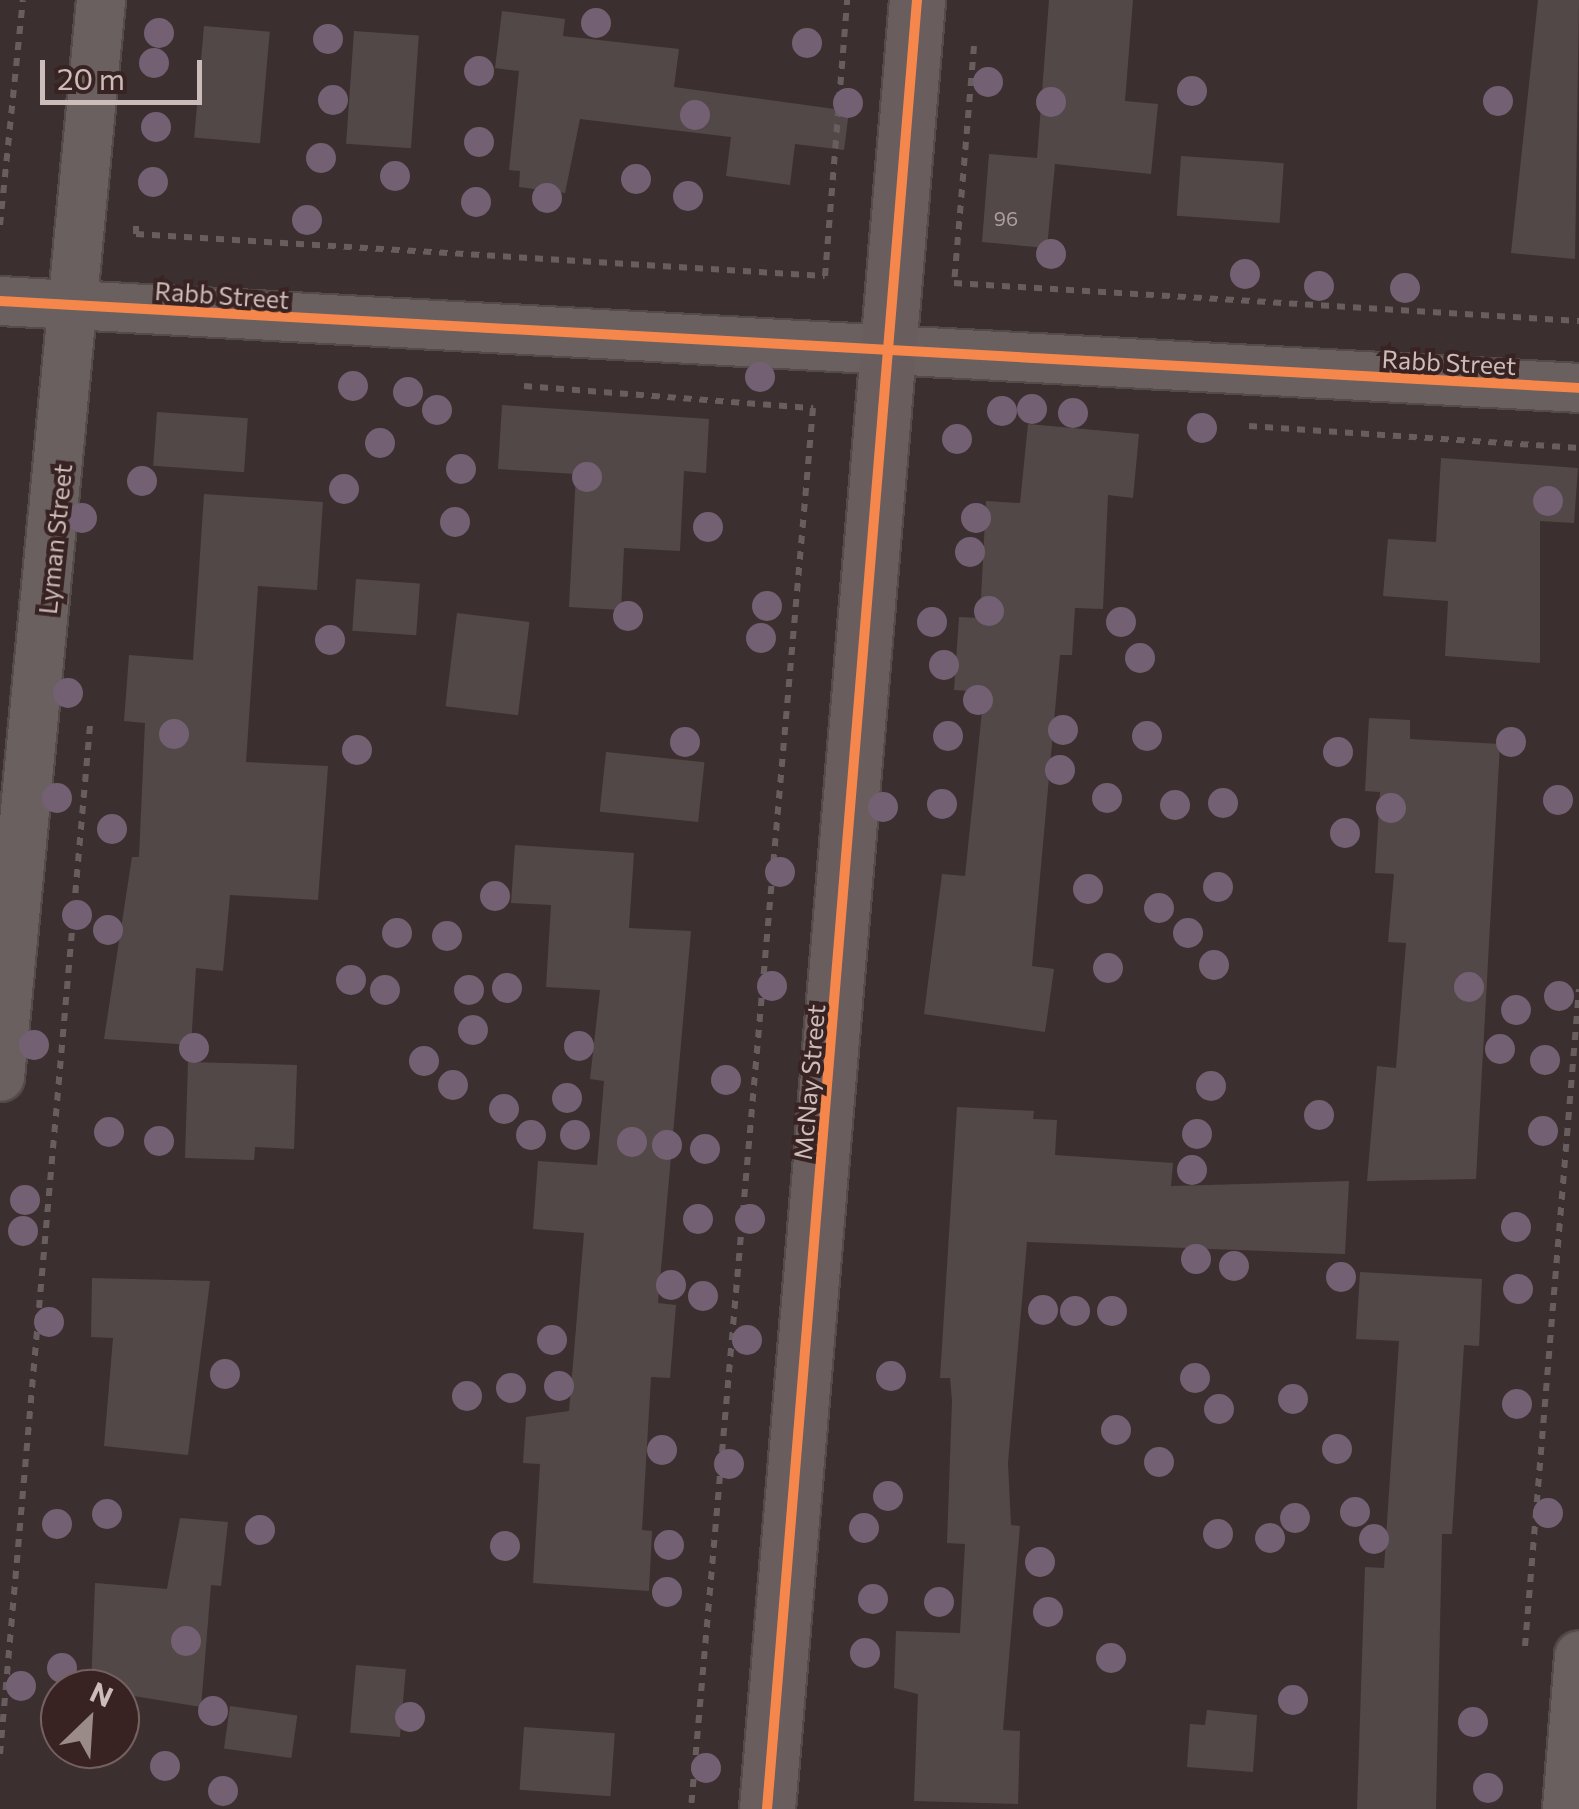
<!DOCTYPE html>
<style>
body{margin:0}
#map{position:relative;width:1579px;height:1809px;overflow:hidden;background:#3c2f2f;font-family:Commissioner,sans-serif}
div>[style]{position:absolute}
.building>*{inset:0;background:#534848;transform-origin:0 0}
.path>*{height:6px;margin-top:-3px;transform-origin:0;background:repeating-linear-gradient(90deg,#685e5f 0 8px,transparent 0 16px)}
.roads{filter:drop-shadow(2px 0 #554b4b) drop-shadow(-2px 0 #554b4b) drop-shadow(0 2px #554b4b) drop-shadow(0 -2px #554b4b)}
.street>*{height:48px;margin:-24px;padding:0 24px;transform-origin:24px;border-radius:24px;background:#6a605f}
.secondary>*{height:55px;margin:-27.5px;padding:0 27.5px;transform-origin:27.5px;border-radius:27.5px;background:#695e5d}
.cycleway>*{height:10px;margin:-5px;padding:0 5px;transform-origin:5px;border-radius:5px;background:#f5874c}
.trees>*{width:30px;height:30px;margin:-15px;border-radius:50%;background:#746073}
span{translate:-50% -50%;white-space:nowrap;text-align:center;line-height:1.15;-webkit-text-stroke:8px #382322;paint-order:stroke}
.number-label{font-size:20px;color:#ae9f9e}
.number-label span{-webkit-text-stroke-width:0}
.street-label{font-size:25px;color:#ccbcba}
.north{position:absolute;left:40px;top:1669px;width:100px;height:100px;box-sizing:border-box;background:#382322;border:2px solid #73605f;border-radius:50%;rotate:25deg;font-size:28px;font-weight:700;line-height:40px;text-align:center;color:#ccbcba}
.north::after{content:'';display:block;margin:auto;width:35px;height:45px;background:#9a8b89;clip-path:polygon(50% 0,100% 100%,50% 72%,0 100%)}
.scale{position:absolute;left:40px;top:60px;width:162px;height:45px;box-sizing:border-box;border:5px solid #ccbcba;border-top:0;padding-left:12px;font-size:30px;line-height:35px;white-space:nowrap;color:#ccbcba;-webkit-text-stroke:8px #382322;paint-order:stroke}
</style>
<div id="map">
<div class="building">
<i style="clip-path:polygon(1049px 0,1133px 0,1125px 101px,1158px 104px,1151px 174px,1055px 164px,1047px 248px,982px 242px,989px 154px,1037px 158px)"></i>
<i style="clip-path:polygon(1538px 0,1579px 0,1575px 259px,1511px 253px)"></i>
<i style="clip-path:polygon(502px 11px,565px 19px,563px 36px,679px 49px,674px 87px,849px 111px,844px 150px,795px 144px,790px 185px,726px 176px,731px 137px,580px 119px,565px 193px,519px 187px,520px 171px,509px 170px,519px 71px,495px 68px)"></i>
<i style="left:204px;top:26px;width:66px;height:112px;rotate:5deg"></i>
<i style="left:354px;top:31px;width:65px;height:113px;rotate:4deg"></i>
<i style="left:1181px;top:156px;width:103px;height:60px;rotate:4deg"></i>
<i style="clip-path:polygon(502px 405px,709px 419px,706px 473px,684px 471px,680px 551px,624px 548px,621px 610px,569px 607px,576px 474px,498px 469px)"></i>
<i style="left:157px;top:412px;width:91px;height:54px;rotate:4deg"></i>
<i style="clip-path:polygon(1028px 424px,1139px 434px,1133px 498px,1108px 495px,1103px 609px,1075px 608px,1072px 655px,1060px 655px,1032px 966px,1054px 969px,1045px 1032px,924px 1014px,942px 874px,965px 876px,984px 692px,954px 690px,959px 617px,980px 618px,986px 501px,1020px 503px)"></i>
<i style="clip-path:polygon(1441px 458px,1578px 468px,1574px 523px,1540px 521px,1540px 663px,1445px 656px,1448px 601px,1383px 596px,1388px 539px,1436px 542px)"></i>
<i style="clip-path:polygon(204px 494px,323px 502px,317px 590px,258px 586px,246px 762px,328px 766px,318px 900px,230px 895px,223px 971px,196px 968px,191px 1045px,104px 1039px,132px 857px,139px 857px,145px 723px,124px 721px,129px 655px,193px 660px)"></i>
<i style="left:356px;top:579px;width:64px;height:52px;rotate:4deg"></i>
<i style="left:457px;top:613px;width:73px;height:94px;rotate:7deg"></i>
<i style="clip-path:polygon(1369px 718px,1410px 720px,1410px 739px,1500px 744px,1476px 1179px,1367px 1181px,1377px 1066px,1396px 1068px,1406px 943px,1388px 942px,1394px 874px,1375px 873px,1380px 792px,1365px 791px)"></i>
<i style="left:606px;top:752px;width:99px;height:60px;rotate:6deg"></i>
<i style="clip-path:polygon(515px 845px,634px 853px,629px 928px,691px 931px,658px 1303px,676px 1305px,670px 1378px,651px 1377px,642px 1530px,652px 1531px,649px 1591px,533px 1583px,540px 1464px,523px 1463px,526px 1417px,569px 1411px,584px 1233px,533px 1229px,538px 1161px,597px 1165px,604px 1081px,590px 1079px,600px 990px,546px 987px,551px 905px,511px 903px)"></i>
<i style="clip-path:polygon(188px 1062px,297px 1065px,294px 1149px,255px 1147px,254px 1160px,185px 1158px)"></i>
<i style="clip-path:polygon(957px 1107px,1034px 1111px,1033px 1119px,1057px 1120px,1055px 1155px,1173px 1163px,1171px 1186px,1349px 1181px,1345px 1254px,1027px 1242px,1008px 1463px,1011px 1525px,1020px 1526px,1003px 1730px,1020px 1731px,1018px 1804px,914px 1801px,918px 1694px,894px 1688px,896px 1631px,960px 1633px,965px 1544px,947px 1543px,952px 1401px,950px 1378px,940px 1378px)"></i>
<i style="clip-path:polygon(1360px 1272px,1482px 1279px,1479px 1346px,1464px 1345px,1452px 1534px,1442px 1534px,1436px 1809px,1357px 1809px,1365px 1567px,1384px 1568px,1399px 1341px,1356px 1339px)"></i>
<i style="clip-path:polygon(92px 1278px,210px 1281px,188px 1455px,104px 1446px,113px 1338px,91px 1337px)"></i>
<i style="clip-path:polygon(180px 1518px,228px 1522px,221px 1586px,211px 1585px,201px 1707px,91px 1689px,95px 1583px,167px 1589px)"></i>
<i style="left:356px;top:1665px;width:50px;height:68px;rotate:5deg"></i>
<i style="left:230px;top:1706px;width:68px;height:43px;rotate:8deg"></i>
<i style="clip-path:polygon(1207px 1710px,1257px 1715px,1253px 1772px,1187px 1767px,1190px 1724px,1205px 1725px)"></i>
<i style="left:524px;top:1727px;width:91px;height:63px;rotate:4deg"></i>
</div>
<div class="path">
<i style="left:974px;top:46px;width:238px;rotate:94.8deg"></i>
<i style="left:954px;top:283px;width:626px;rotate:3.48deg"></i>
<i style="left:0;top:225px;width:226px;rotate:-84.2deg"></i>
<i style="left:136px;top:226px;width:8px;rotate:90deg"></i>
<i style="left:136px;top:234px;width:690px;rotate:3.49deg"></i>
<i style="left:825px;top:276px;width:277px;rotate:-85.4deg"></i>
<i style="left:524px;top:386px;width:290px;rotate:4.4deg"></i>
<i style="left:813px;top:408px;width:1406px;rotate:94.98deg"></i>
<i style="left:1249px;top:426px;width:331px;rotate:3.8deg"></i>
<i style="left:1525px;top:1646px;width:659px;rotate:-85.3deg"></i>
<i style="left:0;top:1754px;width:1033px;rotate:-85deg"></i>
</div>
<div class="roads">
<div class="street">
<i style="left:0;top:301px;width:1581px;rotate:3.15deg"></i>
<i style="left:0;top:1077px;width:1082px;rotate:-84.64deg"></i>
<i style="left:1567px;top:1809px;width:154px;rotate:-85.5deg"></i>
</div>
<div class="secondary">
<i style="left:767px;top:1809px;width:1815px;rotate:-85.26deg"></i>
</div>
</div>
<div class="cycleway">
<i style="left:0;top:301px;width:1581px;rotate:3.15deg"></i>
<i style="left:767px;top:1809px;width:1815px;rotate:-85.26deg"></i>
</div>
<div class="trees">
<i style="left:596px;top:23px"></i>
<i style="left:159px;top:33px"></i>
<i style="left:328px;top:39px"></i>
<i style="left:807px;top:43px"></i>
<i style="left:154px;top:63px"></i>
<i style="left:479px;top:71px"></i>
<i style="left:988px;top:82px"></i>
<i style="left:1192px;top:91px"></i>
<i style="left:333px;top:100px"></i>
<i style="left:1498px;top:101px"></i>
<i style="left:1051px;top:102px"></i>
<i style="left:848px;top:103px"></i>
<i style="left:695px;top:115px"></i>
<i style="left:156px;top:127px"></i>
<i style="left:479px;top:142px"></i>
<i style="left:321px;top:158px"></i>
<i style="left:395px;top:176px"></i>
<i style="left:636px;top:179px"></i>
<i style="left:153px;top:182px"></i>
<i style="left:688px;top:196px"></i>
<i style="left:547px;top:198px"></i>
<i style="left:476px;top:202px"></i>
<i style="left:307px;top:220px"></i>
<i style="left:1051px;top:254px"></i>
<i style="left:1245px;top:274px"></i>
<i style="left:1319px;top:286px"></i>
<i style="left:1405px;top:288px"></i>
<i style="left:760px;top:377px"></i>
<i style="left:353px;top:386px"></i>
<i style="left:408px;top:392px"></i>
<i style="left:1032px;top:409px"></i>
<i style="left:437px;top:410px"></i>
<i style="left:1002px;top:411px"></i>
<i style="left:1073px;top:413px"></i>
<i style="left:1202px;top:428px"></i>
<i style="left:957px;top:439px"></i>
<i style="left:380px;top:443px"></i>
<i style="left:461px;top:469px"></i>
<i style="left:587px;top:477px"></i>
<i style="left:142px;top:481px"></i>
<i style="left:344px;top:489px"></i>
<i style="left:1548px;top:501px"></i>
<i style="left:82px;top:518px"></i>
<i style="left:976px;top:518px"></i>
<i style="left:455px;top:522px"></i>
<i style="left:708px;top:527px"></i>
<i style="left:970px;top:552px"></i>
<i style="left:767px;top:606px"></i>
<i style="left:989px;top:611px"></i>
<i style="left:628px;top:616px"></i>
<i style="left:932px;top:622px"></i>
<i style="left:1121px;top:622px"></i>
<i style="left:761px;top:638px"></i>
<i style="left:330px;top:640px"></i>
<i style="left:1140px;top:658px"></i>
<i style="left:944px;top:665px"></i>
<i style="left:68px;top:693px"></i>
<i style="left:978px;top:700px"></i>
<i style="left:1063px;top:730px"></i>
<i style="left:174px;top:734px"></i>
<i style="left:948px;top:736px"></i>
<i style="left:1147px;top:736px"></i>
<i style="left:685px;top:742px"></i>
<i style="left:1511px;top:742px"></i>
<i style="left:357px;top:750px"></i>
<i style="left:1338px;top:752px"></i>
<i style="left:1060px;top:770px"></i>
<i style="left:57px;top:798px"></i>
<i style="left:1107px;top:798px"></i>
<i style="left:1558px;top:800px"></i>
<i style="left:1223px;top:803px"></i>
<i style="left:942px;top:804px"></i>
<i style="left:1175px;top:805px"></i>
<i style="left:883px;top:807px"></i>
<i style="left:1391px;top:808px"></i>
<i style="left:112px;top:829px"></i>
<i style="left:1345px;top:833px"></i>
<i style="left:780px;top:872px"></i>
<i style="left:1218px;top:887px"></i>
<i style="left:1088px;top:889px"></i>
<i style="left:495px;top:896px"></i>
<i style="left:1159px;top:908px"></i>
<i style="left:77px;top:915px"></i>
<i style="left:108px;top:930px"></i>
<i style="left:397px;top:933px"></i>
<i style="left:1188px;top:933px"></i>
<i style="left:447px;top:936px"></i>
<i style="left:1214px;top:965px"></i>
<i style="left:1108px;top:968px"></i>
<i style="left:351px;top:980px"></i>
<i style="left:772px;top:986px"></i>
<i style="left:1469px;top:987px"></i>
<i style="left:507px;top:988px"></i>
<i style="left:385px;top:990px"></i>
<i style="left:469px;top:990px"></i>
<i style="left:1559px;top:996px"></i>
<i style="left:1516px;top:1010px"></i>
<i style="left:473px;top:1030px"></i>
<i style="left:34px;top:1045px"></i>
<i style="left:579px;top:1046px"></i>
<i style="left:194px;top:1048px"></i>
<i style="left:1500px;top:1049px"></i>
<i style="left:1545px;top:1060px"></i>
<i style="left:424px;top:1061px"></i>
<i style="left:726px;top:1080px"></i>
<i style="left:453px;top:1085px"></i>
<i style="left:1211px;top:1086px"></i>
<i style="left:567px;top:1098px"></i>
<i style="left:504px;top:1109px"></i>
<i style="left:1319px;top:1115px"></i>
<i style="left:1543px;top:1131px"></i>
<i style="left:109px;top:1132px"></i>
<i style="left:1197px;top:1134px"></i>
<i style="left:531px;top:1135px"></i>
<i style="left:575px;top:1135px"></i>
<i style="left:159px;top:1141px"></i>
<i style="left:632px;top:1142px"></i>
<i style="left:667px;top:1145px"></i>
<i style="left:705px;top:1149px"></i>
<i style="left:1192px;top:1170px"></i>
<i style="left:25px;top:1200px"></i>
<i style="left:698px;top:1219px"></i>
<i style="left:750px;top:1219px"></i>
<i style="left:1516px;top:1227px"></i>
<i style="left:23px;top:1231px"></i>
<i style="left:1196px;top:1259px"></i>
<i style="left:1234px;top:1266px"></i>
<i style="left:1341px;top:1277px"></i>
<i style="left:671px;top:1285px"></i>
<i style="left:1518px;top:1289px"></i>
<i style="left:703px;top:1296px"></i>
<i style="left:1043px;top:1310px"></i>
<i style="left:1075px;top:1311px"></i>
<i style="left:1112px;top:1311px"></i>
<i style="left:49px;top:1322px"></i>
<i style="left:552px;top:1340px"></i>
<i style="left:747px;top:1340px"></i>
<i style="left:225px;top:1374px"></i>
<i style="left:891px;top:1376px"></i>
<i style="left:1195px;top:1378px"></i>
<i style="left:559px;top:1386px"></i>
<i style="left:511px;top:1388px"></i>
<i style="left:467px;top:1396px"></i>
<i style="left:1293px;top:1399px"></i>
<i style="left:1517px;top:1404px"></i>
<i style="left:1219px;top:1409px"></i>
<i style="left:1116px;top:1430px"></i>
<i style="left:1337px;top:1449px"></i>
<i style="left:662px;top:1450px"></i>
<i style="left:1159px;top:1462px"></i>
<i style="left:729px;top:1464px"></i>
<i style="left:888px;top:1496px"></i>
<i style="left:1355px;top:1512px"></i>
<i style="left:1548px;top:1513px"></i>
<i style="left:107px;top:1514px"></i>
<i style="left:1295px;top:1518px"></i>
<i style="left:57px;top:1524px"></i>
<i style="left:864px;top:1528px"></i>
<i style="left:260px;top:1530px"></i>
<i style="left:1218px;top:1534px"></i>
<i style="left:1270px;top:1538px"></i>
<i style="left:1374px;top:1539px"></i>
<i style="left:669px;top:1545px"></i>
<i style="left:505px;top:1546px"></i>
<i style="left:1040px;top:1562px"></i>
<i style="left:667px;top:1592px"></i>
<i style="left:873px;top:1599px"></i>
<i style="left:939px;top:1602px"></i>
<i style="left:1048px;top:1612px"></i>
<i style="left:186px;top:1641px"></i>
<i style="left:865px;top:1653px"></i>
<i style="left:1111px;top:1658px"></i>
<i style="left:62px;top:1668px"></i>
<i style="left:21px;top:1686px"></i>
<i style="left:1293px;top:1700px"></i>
<i style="left:213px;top:1711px"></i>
<i style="left:410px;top:1717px"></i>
<i style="left:1473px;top:1722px"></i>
<i style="left:165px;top:1766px"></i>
<i style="left:706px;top:1768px"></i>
<i style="left:1488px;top:1788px"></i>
<i style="left:223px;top:1791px"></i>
</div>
<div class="number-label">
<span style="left:1006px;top:218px">96</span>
</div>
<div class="street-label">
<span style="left:222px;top:295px;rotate:4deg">Rabb Street</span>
<span style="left:1449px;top:362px;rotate:3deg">Rabb Street</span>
<span style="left:55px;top:539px;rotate:-84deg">Lyman Street</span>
<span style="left:809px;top:1082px;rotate:-85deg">McNay Street</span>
</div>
<div class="north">N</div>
<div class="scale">20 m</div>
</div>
